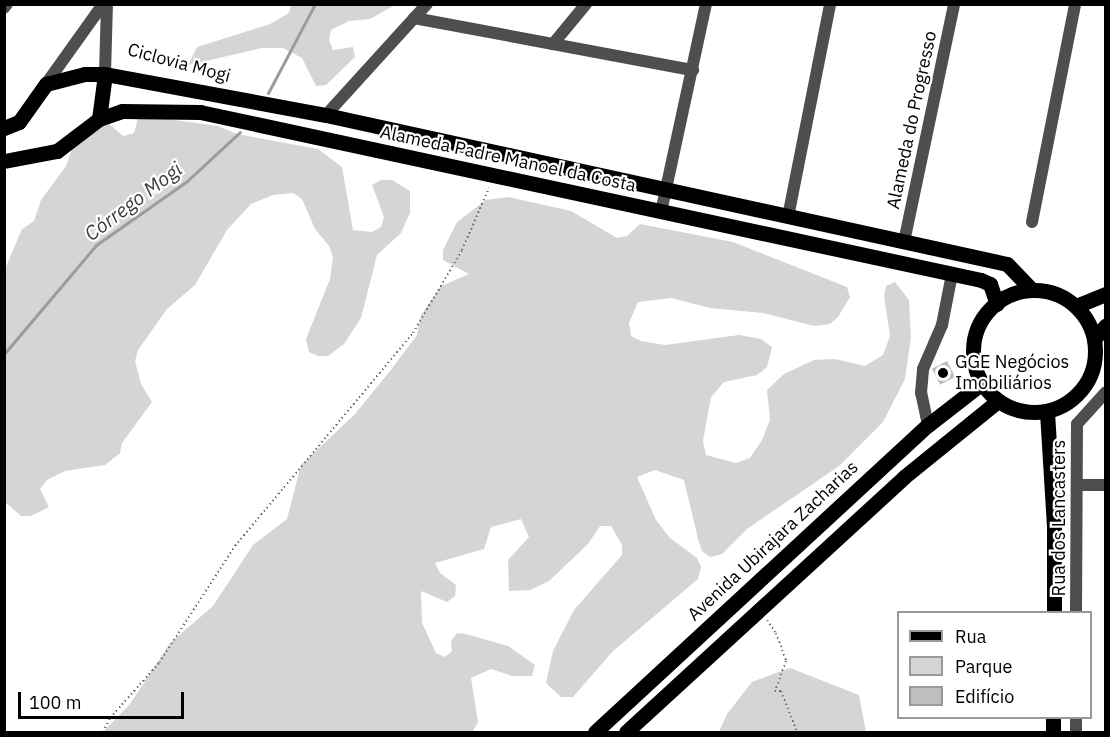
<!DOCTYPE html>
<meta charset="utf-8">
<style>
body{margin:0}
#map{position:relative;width:1110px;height:737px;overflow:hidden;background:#fff;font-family:"IBM Plex Sans",sans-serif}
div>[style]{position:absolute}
.green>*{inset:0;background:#d5d5d5}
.stream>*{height:3px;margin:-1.5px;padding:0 1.5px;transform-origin:1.5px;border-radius:1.5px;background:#9c9c9c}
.building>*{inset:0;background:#bebebe;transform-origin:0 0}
.path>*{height:2px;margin-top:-1px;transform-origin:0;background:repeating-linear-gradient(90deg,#707070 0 1.5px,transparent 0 4.5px)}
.minor>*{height:12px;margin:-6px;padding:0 6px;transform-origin:6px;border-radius:6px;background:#4e4e4e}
.major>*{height:15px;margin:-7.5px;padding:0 7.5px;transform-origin:7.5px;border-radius:7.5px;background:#000}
.major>.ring{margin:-7.5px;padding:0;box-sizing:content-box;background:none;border:15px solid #000;border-radius:50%}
.dots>*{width:16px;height:16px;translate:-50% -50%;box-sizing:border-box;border:3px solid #fff;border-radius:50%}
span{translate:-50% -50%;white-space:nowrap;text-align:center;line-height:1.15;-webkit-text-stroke:4.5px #fff;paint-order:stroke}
.street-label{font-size:18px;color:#000}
.poi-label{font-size:18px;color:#000}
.left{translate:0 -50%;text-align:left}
.water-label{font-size:20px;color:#3d3d3d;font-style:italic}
.frame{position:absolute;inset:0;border:6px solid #000;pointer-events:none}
.legend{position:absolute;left:897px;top:611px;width:195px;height:108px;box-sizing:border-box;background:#fff;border:2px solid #999;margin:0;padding:8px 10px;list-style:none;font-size:18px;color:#000}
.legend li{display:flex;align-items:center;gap:12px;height:30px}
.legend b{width:30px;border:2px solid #999}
.scale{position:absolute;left:18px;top:692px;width:166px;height:27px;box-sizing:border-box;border:3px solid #000;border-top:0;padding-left:8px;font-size:18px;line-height:21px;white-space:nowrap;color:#000;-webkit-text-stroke:4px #fff;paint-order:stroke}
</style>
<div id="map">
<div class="green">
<i style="clip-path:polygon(291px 4px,395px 5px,370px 19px,349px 21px,331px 30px,329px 40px,333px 50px,353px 47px,355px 57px,326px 85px,316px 86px,302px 58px,283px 48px,262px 48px,188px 65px,197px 47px,270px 24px,289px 13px)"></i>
<i style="clip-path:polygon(139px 115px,218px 126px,237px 134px,318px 149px,342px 167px,353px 230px,372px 232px,381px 227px,384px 217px,372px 185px,381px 180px,392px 180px,410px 191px,410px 213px,401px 233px,377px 255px,361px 318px,344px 344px,328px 356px,318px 356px,309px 352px,306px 339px,330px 279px,333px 257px,329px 246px,315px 229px,302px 199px,293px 193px,273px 195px,251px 204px,227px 230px,195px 285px,167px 309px,138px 350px,135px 361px,141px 384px,152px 402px,122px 443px,120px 453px,105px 465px,65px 471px,47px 480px,40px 489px,49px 507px,31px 516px,21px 516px,5px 502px,5px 269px,22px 229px,34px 221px,41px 200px,66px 166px,73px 146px,97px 125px,108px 123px,123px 136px,134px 133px)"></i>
<i style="clip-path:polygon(508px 197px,571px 211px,617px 238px,627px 236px,640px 224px,733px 242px,847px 287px,850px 297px,838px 317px,830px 324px,814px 326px,763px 313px,710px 308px,671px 298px,638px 302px,629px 323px,631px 336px,641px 341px,665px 345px,739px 335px,761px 339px,772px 347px,767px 367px,757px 375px,724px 382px,711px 397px,703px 441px,706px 455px,736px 463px,750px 458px,762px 440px,770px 420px,767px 390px,784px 374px,814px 360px,835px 359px,865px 366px,883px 355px,890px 336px,884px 296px,886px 286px,895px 282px,909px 300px,911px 337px,905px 379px,883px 422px,839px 466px,747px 529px,722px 554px,710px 557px,702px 551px,698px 539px,684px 480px,655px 470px,637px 477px,656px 520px,670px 538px,697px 558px,701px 567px,698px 579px,612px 652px,573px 697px,561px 697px,546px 683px,553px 651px,574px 610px,622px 555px,622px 545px,611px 526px,600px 526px,588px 544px,549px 581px,530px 590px,509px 591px,508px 560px,529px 537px,521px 519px,491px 527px,484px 549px,435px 563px,440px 573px,456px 585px,455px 596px,447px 602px,421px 591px,422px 623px,436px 653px,445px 657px,452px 651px,451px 641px,457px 633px,466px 634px,508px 646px,535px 665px,532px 676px,512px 676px,491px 669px,471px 678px,478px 722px,473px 731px,103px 732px,130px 704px,170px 643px,213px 606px,253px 545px,287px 519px,301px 465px,355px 414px,390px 371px,417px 335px,421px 315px,441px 286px,469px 274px,443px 260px,443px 250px,457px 222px,486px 200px)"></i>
<i style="clip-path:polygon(790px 668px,859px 695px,866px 732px,719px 732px,727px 714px,752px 682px)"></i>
</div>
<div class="stream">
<i style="left:268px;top:93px;width:101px;rotate:-62.2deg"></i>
<i style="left:4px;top:354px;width:143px;rotate:-49.8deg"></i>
<i style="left:96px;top:245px;width:111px;rotate:-35.1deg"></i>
<i style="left:187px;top:181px;width:72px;rotate:-42.8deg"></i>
</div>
<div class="building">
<i style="left:947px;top:361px;width:18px;height:17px;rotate:63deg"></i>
</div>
<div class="path">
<i style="left:767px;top:620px;width:16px;rotate:55deg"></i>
<i style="left:776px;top:633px;width:30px;rotate:70deg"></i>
<i style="left:786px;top:661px;width:32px;rotate:110deg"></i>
<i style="left:775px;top:691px;width:6px"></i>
<i style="left:781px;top:691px;width:44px;rotate:68.7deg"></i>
<i style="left:103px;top:732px;width:16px;rotate:-63deg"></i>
<i style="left:110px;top:718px;width:74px;rotate:-48.3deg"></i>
<i style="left:159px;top:663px;width:140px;rotate:-57deg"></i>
<i style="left:235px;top:546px;width:278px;rotate:-50.1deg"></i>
<i style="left:413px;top:333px;width:96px;rotate:-59.4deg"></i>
<i style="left:462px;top:250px;width:68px;rotate:-66.5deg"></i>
</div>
<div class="minor">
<i style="left:4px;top:8px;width:5px;rotate:-53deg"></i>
<i style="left:414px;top:18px;width:284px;rotate:10.6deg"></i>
<i style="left:553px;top:44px;width:52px;rotate:-50.5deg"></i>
<i style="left:105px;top:74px;width:70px;rotate:-88.4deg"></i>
<i style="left:46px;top:84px;width:98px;rotate:-54.5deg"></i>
<i style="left:326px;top:115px;width:150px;rotate:-47.7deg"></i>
<i style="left:661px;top:212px;width:213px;rotate:-77.8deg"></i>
<i style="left:788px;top:217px;width:217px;rotate:-78.8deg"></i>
<i style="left:1032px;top:222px;width:222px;rotate:-78.8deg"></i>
<i style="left:904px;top:242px;width:243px;rotate:-78.1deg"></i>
<i style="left:928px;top:425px;width:33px;rotate:-102deg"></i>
<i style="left:921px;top:393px;width:24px;rotate:-85deg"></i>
<i style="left:923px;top:369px;width:48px;rotate:-66.6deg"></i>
<i style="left:942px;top:325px;width:52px;rotate:-78.9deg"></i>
<i style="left:1077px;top:485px;width:29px"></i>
<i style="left:1076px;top:612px;width:188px;rotate:-89.7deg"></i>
<i style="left:1077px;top:424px;width:43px;rotate:-47.8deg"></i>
<i style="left:1076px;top:732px;width:14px;rotate:-90deg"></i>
</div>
<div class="major">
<i style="left:99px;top:119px;width:45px;rotate:-82.4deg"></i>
<i style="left:4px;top:128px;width:16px;rotate:-22deg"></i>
<i style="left:19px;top:122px;width:47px;rotate:-54.6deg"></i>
<i style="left:46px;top:84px;width:40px;rotate:-14.4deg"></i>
<i style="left:85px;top:74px;width:20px"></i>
<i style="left:105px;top:74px;width:225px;rotate:10.5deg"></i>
<i style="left:326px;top:115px;width:697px;rotate:12.34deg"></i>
<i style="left:1007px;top:264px;width:36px;rotate:46deg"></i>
<i style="left:4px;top:161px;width:54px;rotate:-10.7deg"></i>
<i style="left:57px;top:151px;width:53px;rotate:-37.3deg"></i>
<i style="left:99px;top:119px;width:24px;rotate:-19deg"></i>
<i style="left:122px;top:111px;width:78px;rotate:0.7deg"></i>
<i style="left:200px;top:112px;width:799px;rotate:12.14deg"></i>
<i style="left:981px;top:280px;width:10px;rotate:24deg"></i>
<i style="left:990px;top:284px;width:21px;rotate:71deg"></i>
<i class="ring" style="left:973px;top:290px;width:107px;height:107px"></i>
<i style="left:1076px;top:306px;width:32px;rotate:-22deg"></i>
<i style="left:1094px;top:339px;width:18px;rotate:-49deg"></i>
<i style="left:1047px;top:412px;width:115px;rotate:86.5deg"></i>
<i style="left:1054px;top:527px;width:85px;rotate:90deg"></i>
<i style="left:595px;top:732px;width:453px;rotate:-42.7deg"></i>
<i style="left:928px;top:425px;width:68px;rotate:-37.9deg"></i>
<i style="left:626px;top:732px;width:377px;rotate:-42.5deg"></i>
<i style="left:904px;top:477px;width:121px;rotate:-39deg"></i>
<i style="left:1053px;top:732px;width:14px;rotate:-90deg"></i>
</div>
<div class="dots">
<i style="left:943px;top:373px;background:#000"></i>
</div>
<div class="street-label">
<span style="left:179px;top:63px;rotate:15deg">Ciclovia Mogi</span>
<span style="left:912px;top:120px;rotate:-78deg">Alameda do Progresso</span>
<span style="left:508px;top:159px;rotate:12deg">Alameda Padre Manoel da Costa</span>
<span style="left:1059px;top:518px;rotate:-90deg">Rua dos Lancasters</span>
<span style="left:773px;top:541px;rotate:-43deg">Avenida Ubirajara Zacharias</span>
</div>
<div class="poi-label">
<span class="left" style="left:955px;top:373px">GGE Negócios<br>Imobiliários</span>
</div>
<div class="water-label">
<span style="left:133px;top:201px;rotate:-37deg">Córrego Mogi</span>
</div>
<div class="frame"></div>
<ul class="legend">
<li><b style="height:8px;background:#000"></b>Rua</li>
<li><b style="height:16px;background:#d5d5d5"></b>Parque</li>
<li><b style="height:16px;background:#bebebe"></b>Edifício</li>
</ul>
<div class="scale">100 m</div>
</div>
